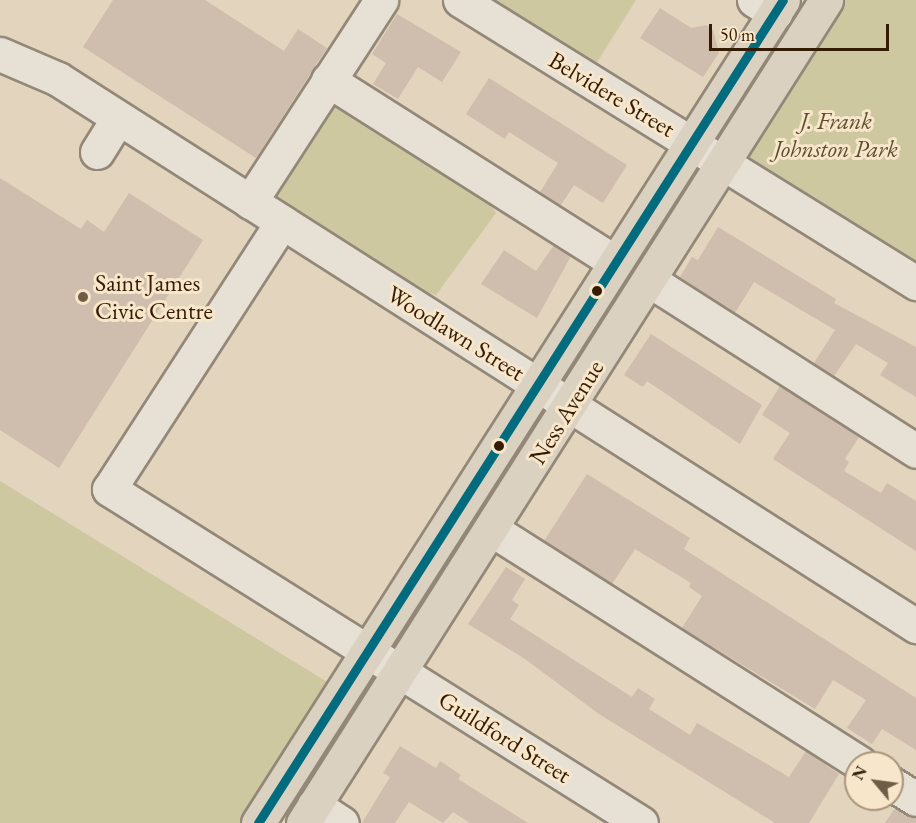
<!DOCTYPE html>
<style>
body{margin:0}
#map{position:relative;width:916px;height:823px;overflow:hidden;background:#e3d4bd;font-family:"EB Garamond",serif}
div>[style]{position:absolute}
.green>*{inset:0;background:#cdc8a0}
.building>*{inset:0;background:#cfbdad}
.roads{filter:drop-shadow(2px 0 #938878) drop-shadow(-2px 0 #938878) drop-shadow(0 2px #938878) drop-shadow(0 -2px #938878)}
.minor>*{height:33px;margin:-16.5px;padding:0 16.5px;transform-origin:16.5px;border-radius:16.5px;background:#e7e0d5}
.major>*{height:33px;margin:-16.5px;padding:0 16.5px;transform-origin:16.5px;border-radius:16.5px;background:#dbd1c0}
.bus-1>*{height:9px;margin:-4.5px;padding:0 4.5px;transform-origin:4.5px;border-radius:4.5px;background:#026c7e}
.dots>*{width:16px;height:16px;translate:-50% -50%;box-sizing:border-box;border:3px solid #f7e6ca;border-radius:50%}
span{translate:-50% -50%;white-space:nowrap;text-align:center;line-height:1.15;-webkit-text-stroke:6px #f7e6ca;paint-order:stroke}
.street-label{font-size:24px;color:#341c04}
.park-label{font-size:24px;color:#5c4d2c;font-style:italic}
.poi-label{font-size:24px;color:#341c04}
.left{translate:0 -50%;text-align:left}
.north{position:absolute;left:844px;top:751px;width:60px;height:60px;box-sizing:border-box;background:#f7e6ca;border:2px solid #a9957b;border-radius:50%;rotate:299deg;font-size:16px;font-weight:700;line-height:24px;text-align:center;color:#341c04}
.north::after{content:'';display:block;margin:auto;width:21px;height:27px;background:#715c45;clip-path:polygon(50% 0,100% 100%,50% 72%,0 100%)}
.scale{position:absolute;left:709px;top:24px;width:180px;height:27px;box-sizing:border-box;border:3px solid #341c04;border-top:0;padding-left:8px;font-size:18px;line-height:21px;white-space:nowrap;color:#341c04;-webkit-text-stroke:4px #f7e6ca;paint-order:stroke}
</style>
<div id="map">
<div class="green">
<i style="clip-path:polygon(460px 0,636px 0,586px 80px)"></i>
<i style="clip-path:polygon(826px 0,916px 0,916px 283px,724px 162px)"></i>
<i style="clip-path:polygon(329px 99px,482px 192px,496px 213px,436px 295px,401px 285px,282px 207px,272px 187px)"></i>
<i style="clip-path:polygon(0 481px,342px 691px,258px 823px,0 823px)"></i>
</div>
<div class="building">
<i style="clip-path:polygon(113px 0,205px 0,284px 51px,298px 29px,327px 48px,256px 158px,83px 47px)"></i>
<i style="clip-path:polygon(660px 8px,691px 28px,706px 25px,713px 30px,719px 53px,703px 77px,640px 38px)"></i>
<i style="clip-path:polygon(397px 14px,461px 52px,442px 82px,418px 67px,398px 99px,373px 84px,386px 63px,372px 54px)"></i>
<i style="clip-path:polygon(489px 78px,627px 165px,603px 203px,574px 185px,561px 205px,540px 192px,558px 163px,509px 132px,505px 139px,466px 114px)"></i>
<i style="clip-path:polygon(0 178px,81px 229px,87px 220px,104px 232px,129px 193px,203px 240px,59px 468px,0 430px)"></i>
<i style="clip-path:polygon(718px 227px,836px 299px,834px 303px,916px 347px,916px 397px,880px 375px,888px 363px,856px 344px,834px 376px,814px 363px,835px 330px,754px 282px,735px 313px,680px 277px,692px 257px,698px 260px)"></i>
<i style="clip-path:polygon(554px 245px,571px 256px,537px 318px,481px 284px,504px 250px,536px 271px)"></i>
<i style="clip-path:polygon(651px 334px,762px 405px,740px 444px,647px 381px,643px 387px,624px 375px)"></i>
<i style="clip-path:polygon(780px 386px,859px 437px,845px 459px,849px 462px,844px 471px,881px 493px,887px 483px,916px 501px,916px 551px,773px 459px,790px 433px,762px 415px)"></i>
<i style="clip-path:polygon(587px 474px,690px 538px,684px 549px,916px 698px,916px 750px,882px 729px,872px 744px,847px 728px,866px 700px,833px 680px,815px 709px,682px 628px,702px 596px,689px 587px,691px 583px,635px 549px,612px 584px,544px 541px)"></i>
<i style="clip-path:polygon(506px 567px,525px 579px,512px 600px,519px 605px,510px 619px,632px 697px,638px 688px,655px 699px,649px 709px,690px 735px,697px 723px,789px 777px,806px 751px,839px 774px,809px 823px,775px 823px,599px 714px,525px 659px,468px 624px)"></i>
<i style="clip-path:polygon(400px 746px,436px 768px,440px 761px,461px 775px,458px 779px,528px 823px,470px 823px,453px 812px,443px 823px,409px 802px,395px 823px,362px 823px,390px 777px,383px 773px)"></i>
<i style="clip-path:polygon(895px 808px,916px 818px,916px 823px,885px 823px)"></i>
</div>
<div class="roads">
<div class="minor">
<i style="left:460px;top:0;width:537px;rotate:31.82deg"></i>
<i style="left:754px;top:0;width:25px;rotate:32deg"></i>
<i style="left:0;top:54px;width:63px;rotate:23.3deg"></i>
<i style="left:58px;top:79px;width:1018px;rotate:32.52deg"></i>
<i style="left:328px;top:80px;width:340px;rotate:32.4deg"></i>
<i style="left:97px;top:152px;width:40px;rotate:-58deg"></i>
<i style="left:250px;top:202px;width:241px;rotate:-57deg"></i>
<i style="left:282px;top:222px;width:318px;rotate:122.9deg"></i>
<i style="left:109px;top:489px;width:628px;rotate:32.12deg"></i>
<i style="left:649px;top:280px;width:317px;rotate:32.6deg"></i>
<i style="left:491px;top:529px;width:437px;rotate:32.4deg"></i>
<i style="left:892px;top:784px;width:28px;rotate:32deg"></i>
<i style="left:314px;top:805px;width:33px;rotate:33deg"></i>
</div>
<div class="major">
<i style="left:258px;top:823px;width:976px;rotate:-57.47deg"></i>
<i style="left:303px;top:823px;width:975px;rotate:-57.56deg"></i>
</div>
</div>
<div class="bus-1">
<i style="left:258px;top:823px;width:976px;rotate:-57.47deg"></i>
</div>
<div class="dots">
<i style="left:597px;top:291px;background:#341c04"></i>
<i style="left:83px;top:297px;background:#715c45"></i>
<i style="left:499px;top:446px;background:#341c04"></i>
</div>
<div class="street-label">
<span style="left:612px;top:94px;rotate:31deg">Belvidere Street</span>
<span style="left:456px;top:333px;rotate:32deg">Woodlawn Street</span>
<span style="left:566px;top:412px;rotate:-58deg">Ness Avenue</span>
<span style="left:505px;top:737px;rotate:32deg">Guildford Street</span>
</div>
<div class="park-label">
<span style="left:836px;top:135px">J. Frank<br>Johnston Park</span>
</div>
<div class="poi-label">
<span class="left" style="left:95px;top:297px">Saint James<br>Civic Centre</span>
</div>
<div class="north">N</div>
<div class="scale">50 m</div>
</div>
